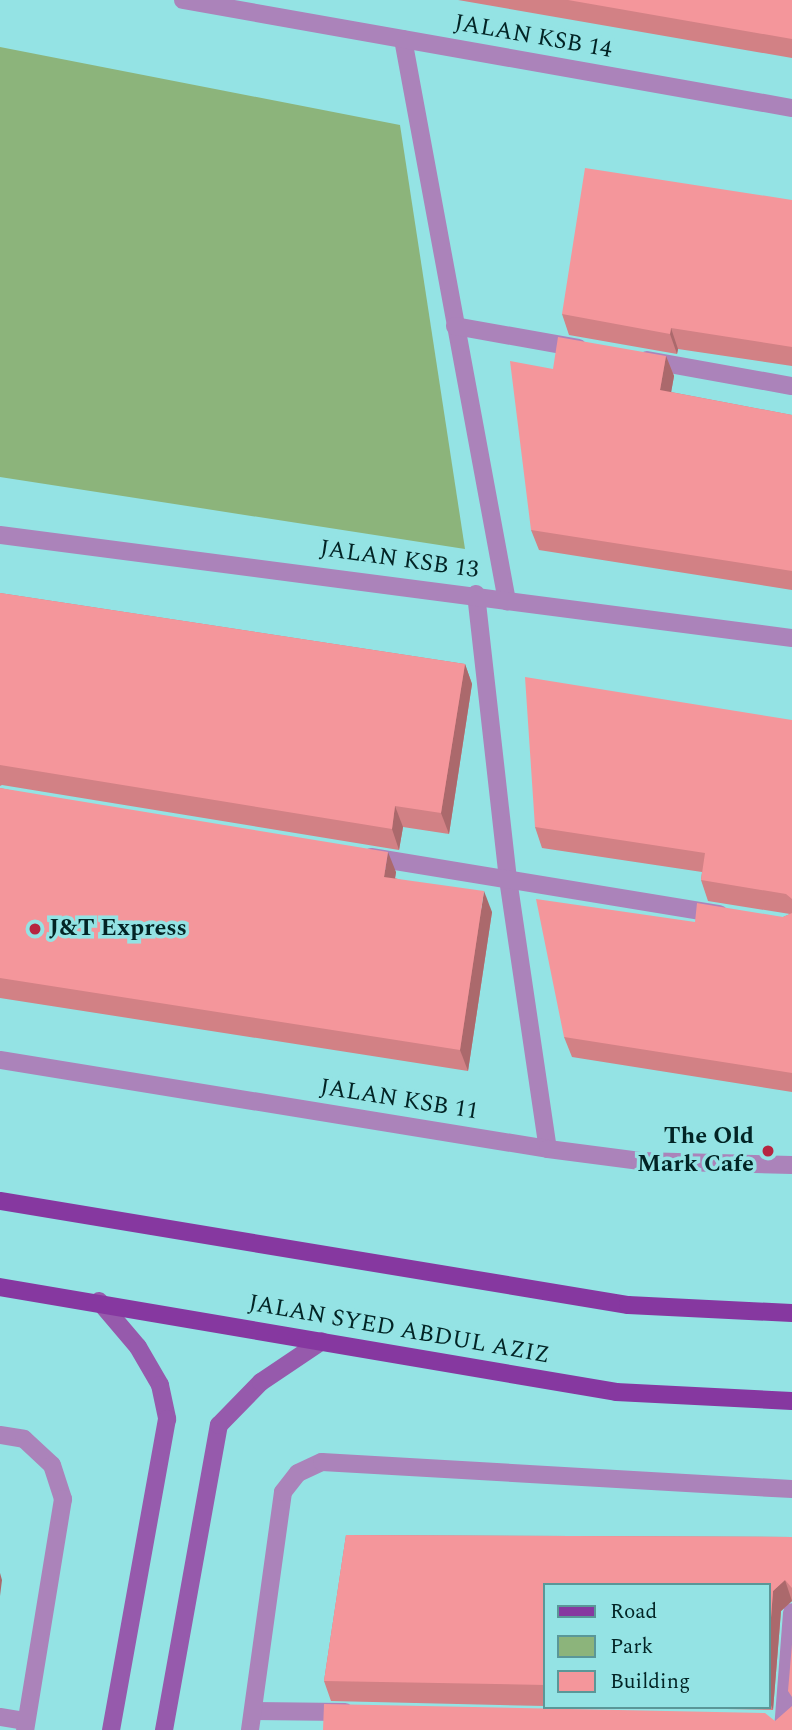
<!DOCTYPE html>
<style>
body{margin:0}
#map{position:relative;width:792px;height:1730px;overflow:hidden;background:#94e3e4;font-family:Spectral,serif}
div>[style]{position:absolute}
.green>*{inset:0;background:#8cb47b}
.lane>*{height:18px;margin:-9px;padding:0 9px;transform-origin:9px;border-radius:9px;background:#ab83ba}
.street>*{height:18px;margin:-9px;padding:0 9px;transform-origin:9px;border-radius:9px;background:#ab83ba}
.secondary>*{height:18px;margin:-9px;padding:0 9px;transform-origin:9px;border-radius:9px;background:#965aac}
.primary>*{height:18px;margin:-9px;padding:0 9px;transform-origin:9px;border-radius:9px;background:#8638a0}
.wall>*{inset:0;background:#d28185}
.shaded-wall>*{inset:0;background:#ab696c}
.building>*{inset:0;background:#f4969b}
.dots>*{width:19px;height:19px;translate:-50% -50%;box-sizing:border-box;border:4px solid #94e3e4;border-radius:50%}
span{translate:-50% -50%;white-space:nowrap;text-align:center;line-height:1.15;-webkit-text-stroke:7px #94e3e4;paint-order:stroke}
.street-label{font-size:24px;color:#022425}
.poi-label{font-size:24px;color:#022425;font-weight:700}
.left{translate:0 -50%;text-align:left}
.right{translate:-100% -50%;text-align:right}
.legend{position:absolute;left:543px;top:1583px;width:228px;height:126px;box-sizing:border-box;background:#94e3e4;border:2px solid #5a9798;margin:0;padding:9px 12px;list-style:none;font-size:21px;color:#022425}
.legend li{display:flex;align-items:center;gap:14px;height:35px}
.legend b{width:35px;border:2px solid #5a9798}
</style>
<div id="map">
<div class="green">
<i style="clip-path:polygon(0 47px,400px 125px,465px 549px,0 477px)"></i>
</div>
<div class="lane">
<i style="left:403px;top:39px;width:572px;rotate:79.52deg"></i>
<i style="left:455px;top:326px;width:125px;rotate:10.1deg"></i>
<i style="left:647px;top:360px;width:147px;rotate:10.2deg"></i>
<i style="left:476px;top:594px;width:287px;rotate:83.6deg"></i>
<i style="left:508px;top:879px;width:273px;rotate:81.6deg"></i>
<i style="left:371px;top:857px;width:353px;rotate:9.3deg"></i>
<i style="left:254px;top:1711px;width:91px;rotate:0.6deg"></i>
<i style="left:0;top:1717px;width:26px;rotate:9deg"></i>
<i style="left:783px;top:1730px;width:118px;rotate:-85.6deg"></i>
</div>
<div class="street">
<i style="left:183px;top:0;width:619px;rotate:10.06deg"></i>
<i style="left:0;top:535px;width:799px;rotate:7.41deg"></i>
<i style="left:0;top:1060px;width:555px;rotate:9.22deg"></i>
<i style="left:548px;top:1149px;width:93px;rotate:7.4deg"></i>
<i style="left:640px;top:1161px;width:152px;rotate:1.5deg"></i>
<i style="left:0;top:1435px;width:24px;rotate:9deg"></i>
<i style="left:24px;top:1439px;width:38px;rotate:43deg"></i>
<i style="left:52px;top:1465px;width:36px;rotate:72deg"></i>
<i style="left:63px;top:1499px;width:234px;rotate:99.3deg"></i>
<i style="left:250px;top:1730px;width:240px;rotate:-82.1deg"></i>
<i style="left:283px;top:1492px;width:24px;rotate:-52deg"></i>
<i style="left:298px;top:1473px;width:26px;rotate:-25deg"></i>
<i style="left:322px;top:1462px;width:471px;rotate:3.3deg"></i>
</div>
<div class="secondary">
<i style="left:99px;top:1301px;width:60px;rotate:49.7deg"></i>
<i style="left:138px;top:1347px;width:44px;rotate:59.9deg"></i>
<i style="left:160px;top:1385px;width:35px;rotate:78deg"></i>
<i style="left:167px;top:1419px;width:316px;rotate:100.2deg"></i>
<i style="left:164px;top:1730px;width:310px;rotate:-79.8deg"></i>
<i style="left:219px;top:1425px;width:60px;rotate:-45.7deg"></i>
<i style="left:261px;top:1382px;width:73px;rotate:-33.9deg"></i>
</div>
<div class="primary">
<i style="left:0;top:1201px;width:637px;rotate:9.4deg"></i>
<i style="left:628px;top:1305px;width:164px;rotate:2.8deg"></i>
<i style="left:0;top:1287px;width:625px;rotate:9.67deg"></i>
<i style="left:616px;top:1392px;width:176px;rotate:2.9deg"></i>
</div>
<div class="wall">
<i style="clip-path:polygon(458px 0,792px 0,792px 58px)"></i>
<i style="clip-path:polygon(792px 200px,792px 366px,678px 349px,677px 354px,569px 335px,562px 314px)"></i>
<i style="clip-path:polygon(666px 356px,674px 376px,671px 392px,792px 415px,792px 590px,539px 550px,531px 530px,553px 369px)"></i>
<i style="clip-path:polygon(0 593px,465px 664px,472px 684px,449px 834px,403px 827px,399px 850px,2px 785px,0 786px)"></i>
<i style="clip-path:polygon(792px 720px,792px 1092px,572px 1057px,564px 1037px,695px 922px,783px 917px,790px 914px,708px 901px,701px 880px,702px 872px,542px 848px,535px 827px)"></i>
<i style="clip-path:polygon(0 788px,396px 872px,395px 878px,492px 912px,468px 1071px,0 998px)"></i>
<i style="clip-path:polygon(346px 1535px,792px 1537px,792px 1601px,781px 1611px,773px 1710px,627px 1707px,769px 1707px,769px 1585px,545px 1585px,545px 1706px,331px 1701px,324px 1681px)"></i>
</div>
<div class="shaded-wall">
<i style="clip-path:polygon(671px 328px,678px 349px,677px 354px,670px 334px)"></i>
<i style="clip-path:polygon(666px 356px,674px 376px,668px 410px,660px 390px)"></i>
<i style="clip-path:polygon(465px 664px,472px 684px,449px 834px,441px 813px)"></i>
<i style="clip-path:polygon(395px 806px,403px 827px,399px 850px,392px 829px)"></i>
<i style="clip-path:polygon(388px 852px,396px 872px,392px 898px,384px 877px)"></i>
<i style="clip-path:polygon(484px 891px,492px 912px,468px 1071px,460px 1050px)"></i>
<i style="clip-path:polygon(0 1573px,2px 1580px,0 1596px)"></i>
<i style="clip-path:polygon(785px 1580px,792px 1601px,781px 1611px,773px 1710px,769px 1700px,769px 1644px,773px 1591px)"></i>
</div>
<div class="building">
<i style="clip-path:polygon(568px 0,792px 0,792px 39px)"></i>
<i style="clip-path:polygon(585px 168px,792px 200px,792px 347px,671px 328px,670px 334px,562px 314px)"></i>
<i style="clip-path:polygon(558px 337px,666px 356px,660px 390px,792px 415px,792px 571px,531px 530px,510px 361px,553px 369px)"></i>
<i style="clip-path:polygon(0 593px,465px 664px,441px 813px,395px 806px,392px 829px,0 765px)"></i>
<i style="clip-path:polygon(525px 677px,792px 720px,792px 899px,786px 894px,701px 880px,705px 853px,535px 827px)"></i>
<i style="clip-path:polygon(0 788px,388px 852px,384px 877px,484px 891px,460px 1050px,0 978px)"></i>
<i style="clip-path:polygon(536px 899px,695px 922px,697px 903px,783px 917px,792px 913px,792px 1073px,564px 1037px)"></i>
<i style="clip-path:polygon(346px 1535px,792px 1537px,792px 1588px,785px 1580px,773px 1591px,769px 1644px,769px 1585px,545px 1585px,545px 1685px,324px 1681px)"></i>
<i style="clip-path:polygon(792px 1644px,792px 1697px,788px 1691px)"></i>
<i style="clip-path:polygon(324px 1704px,765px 1713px,775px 1721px,792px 1706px,792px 1730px,323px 1730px)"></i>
</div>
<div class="dots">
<i style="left:35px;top:929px;background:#b62540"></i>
<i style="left:768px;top:1151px;background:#b62540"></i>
</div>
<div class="street-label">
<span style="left:533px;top:37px;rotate:10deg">JALAN KSB 14</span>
<span style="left:399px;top:560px;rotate:8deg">JALAN KSB 13</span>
<span style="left:399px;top:1100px;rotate:9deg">JALAN KSB 11</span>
<span style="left:399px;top:1330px;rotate:10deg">JALAN SYED ABDUL AZIZ</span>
</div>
<div class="poi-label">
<span class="left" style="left:49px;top:929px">J&amp;T Express</span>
<span class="right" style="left:754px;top:1151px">The Old<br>Mark Cafe</span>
</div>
<ul class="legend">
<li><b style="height:9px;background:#8638a0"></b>Road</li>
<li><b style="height:19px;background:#8cb47b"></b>Park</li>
<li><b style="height:19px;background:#f4969b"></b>Building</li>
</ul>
</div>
